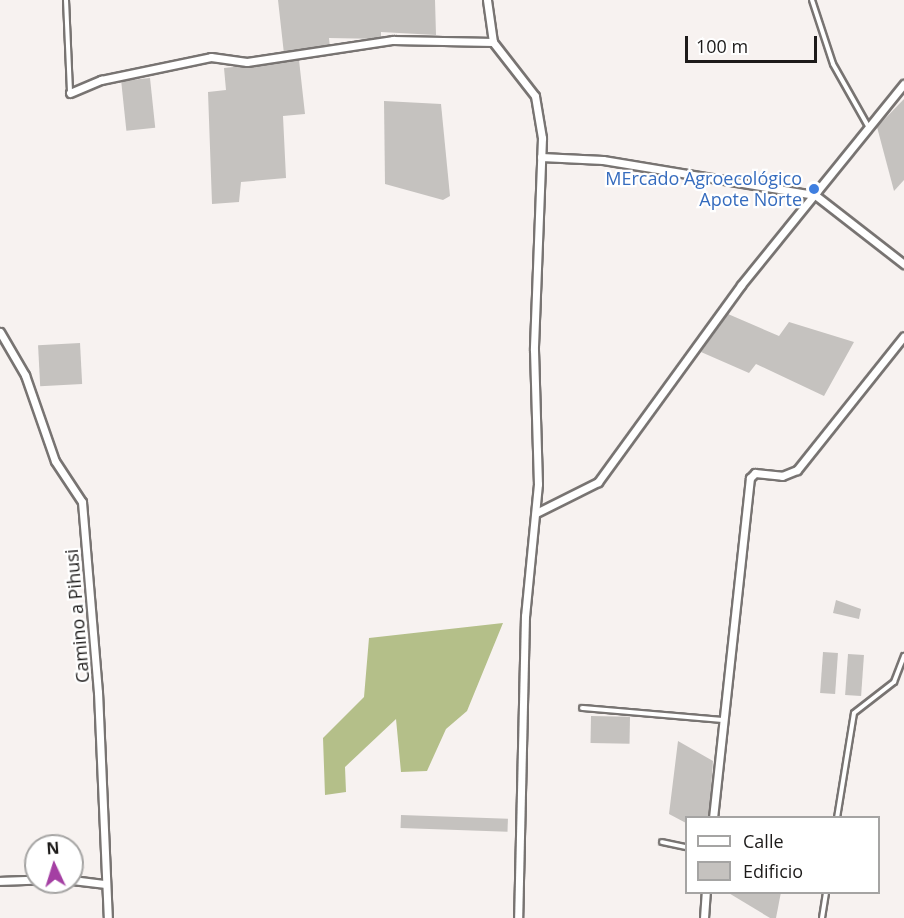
<!DOCTYPE html>
<meta charset="utf-8">
<style>
body{margin:0}
#map{position:relative;width:904px;height:918px;overflow:hidden;background:#f7f2f0;font-family:"Open Sans",sans-serif}
div>[style]{position:absolute}
.forest>*{inset:0;background:#b4bf89}
.building>*{inset:0;background:#c5c2bf;transform-origin:0 0}
.roads{filter:drop-shadow(2px 0 #787472) drop-shadow(-2px 0 #787472) drop-shadow(0 2px #787472) drop-shadow(0 -2px #787472)}
.service>*{height:4px;margin:-2px;padding:0 2px;transform-origin:2px;border-radius:2px;background:#fff}
.minor>*{height:7px;margin:-3.5px;padding:0 3.5px;transform-origin:3.5px;border-radius:3.5px;background:#fff}
.dots>*{width:16px;height:16px;translate:-50% -50%;box-sizing:border-box;border:3px solid #fff;border-radius:50%}
span{translate:-50% -50%;white-space:nowrap;text-align:center;line-height:1.15;-webkit-text-stroke:4.5px #fff;paint-order:stroke}
.shop-label{font-size:18px;color:#366cbe}
.right{translate:-100% -50%;text-align:right}
.street-label{font-size:18px;color:#1d1b1a}
.legend{position:absolute;left:685px;top:816px;width:195px;height:78px;box-sizing:border-box;background:#fff;border:2px solid #a5a4a3;margin:0;padding:8px 10px;list-style:none;font-size:18px;color:#1d1b1a}
.legend li{display:flex;align-items:center;gap:12px;height:30px}
.legend b{width:30px;border:2px solid #a5a4a3}
.north{position:absolute;left:24px;top:834px;width:60px;height:60px;box-sizing:border-box;background:#fff;border:2px solid #a5a4a3;border-radius:50%;rotate:356deg;font-size:16px;font-weight:700;line-height:24px;text-align:center;color:#1d1b1a}
.north::after{content:'';display:block;margin:auto;width:21px;height:27px;background:#a43fa3;clip-path:polygon(50% 0,100% 100%,50% 72%,0 100%)}
.scale{position:absolute;left:685px;top:36px;width:132px;height:27px;box-sizing:border-box;border:3px solid #1d1b1a;border-top:0;padding-left:8px;font-size:18px;line-height:21px;white-space:nowrap;color:#1d1b1a;-webkit-text-stroke:4px #fff;paint-order:stroke}
</style>
<div id="map">
<div class="forest">
<i style="clip-path:polygon(503px 623px,467px 711px,446px 729px,427px 771px,401px 772px,396px 719px,345px 767px,346px 792px,325px 795px,323px 738px,364px 697px,369px 638px)"></i>
</div>
<div class="building">
<i style="clip-path:polygon(278px 0,435px 0,436px 35px,381px 32px,381px 39px,329px 38px,330px 48px,284px 54px)"></i>
<i style="clip-path:polygon(299px 60px,305px 114px,283px 116px,286px 178px,241px 182px,239px 202px,212px 204px,208px 92px,226px 90px,224px 68px)"></i>
<i style="left:150px;top:78px;width:50px;height:29px;rotate:84deg"></i>
<i style="clip-path:polygon(904px 99px,904px 180px,894px 191px,877px 127px)"></i>
<i style="clip-path:polygon(384px 101px,441px 104px,450px 196px,443px 200px,385px 184px)"></i>
<i style="clip-path:polygon(728px 314px,779px 336px,789px 322px,854px 342px,824px 396px,756px 364px,749px 373px,701px 352px)"></i>
<i style="left:80px;top:343px;width:41px;height:42px;rotate:87deg"></i>
<i style="clip-path:polygon(836px 600px,861px 609px,859px 619px,833px 613px)"></i>
<i style="left:823px;top:652px;width:15px;height:41px;rotate:4deg"></i>
<i style="left:848px;top:654px;width:16px;height:41px;rotate:4deg"></i>
<i style="left:591px;top:716px;width:39px;height:27px;rotate:1deg"></i>
<i style="clip-path:polygon(678px 741px,713px 761px,709px 818px,686px 818px,686px 823px,669px 814px)"></i>
<i style="left:401px;top:815px;width:107px;height:13px;rotate:2deg"></i>
<i style="clip-path:polygon(727px 892px,781px 892px,776px 918px,770px 918px)"></i>
</div>
<div class="roads">
<div class="service">
<i style="left:66px;top:0;width:92px;rotate:87.5deg"></i>
<i style="left:812px;top:0;width:67px;rotate:71.8deg"></i>
<i style="left:833px;top:64px;width:71px;rotate:60.6deg"></i>
<i style="left:582px;top:708px;width:142px;rotate:4.9deg"></i>
<i style="left:837px;top:818px;width:106px;rotate:-80.8deg"></i>
<i style="left:854px;top:713px;width:51px;rotate:-37.8deg"></i>
<i style="left:894px;top:682px;width:28px;rotate:-69deg"></i>
<i style="left:662px;top:842px;width:25px;rotate:12deg"></i>
<i style="left:822px;top:918px;width:26px;rotate:-81deg"></i>
</div>
<div class="minor">
<i style="left:487px;top:0;width:42px;rotate:81.9deg"></i>
<i style="left:493px;top:42px;width:68px;rotate:52.1deg"></i>
<i style="left:535px;top:96px;width:43px;rotate:80.5deg"></i>
<i style="left:542px;top:138px;width:212px;rotate:92.2deg"></i>
<i style="left:534px;top:350px;width:134px;rotate:88.3deg"></i>
<i style="left:538px;top:484px;width:133px;rotate:95.6deg"></i>
<i style="left:525px;top:616px;width:302px;rotate:91.3deg"></i>
<i style="left:70px;top:93px;width:34px;rotate:-23deg"></i>
<i style="left:101px;top:80px;width:112px;rotate:-11.8deg"></i>
<i style="left:211px;top:57px;width:36px;rotate:8deg"></i>
<i style="left:247px;top:62px;width:148px;rotate:-8.6deg"></i>
<i style="left:393px;top:40px;width:100px;rotate:1.1deg"></i>
<i style="left:541px;top:157px;width:62px;rotate:2.8deg"></i>
<i style="left:603px;top:160px;width:215px;rotate:9.4deg"></i>
<i style="left:815px;top:195px;width:113px;rotate:37.8deg"></i>
<i style="left:0;top:332px;width:50px;rotate:59.8deg"></i>
<i style="left:25px;top:375px;width:91px;rotate:70.8deg"></i>
<i style="left:55px;top:461px;width:49px;rotate:56.6deg"></i>
<i style="left:82px;top:502px;width:191px;rotate:85.2deg"></i>
<i style="left:98px;top:692px;width:226px;rotate:87.5deg"></i>
<i style="left:536px;top:513px;width:69px;rotate:-26.6deg"></i>
<i style="left:598px;top:482px;width:243px;rotate:-54deg"></i>
<i style="left:741px;top:285px;width:259px;rotate:-51deg"></i>
<i style="left:713px;top:818px;width:342px;rotate:-83.8deg"></i>
<i style="left:750px;top:478px;width:7px;rotate:-45deg"></i>
<i style="left:755px;top:473px;width:27px;rotate:6deg"></i>
<i style="left:782px;top:476px;width:16px;rotate:-22deg"></i>
<i style="left:797px;top:470px;width:171px;rotate:-51.4deg"></i>
<i style="left:72px;top:880px;width:34px;rotate:7deg"></i>
<i style="left:0;top:881px;width:36px;rotate:-2deg"></i>
<i style="left:704px;top:918px;width:26px;rotate:-86deg"></i>
</div>
</div>
<div class="dots">
<i style="left:814px;top:189px;background:#3f7fe0"></i>
</div>
<div class="shop-label">
<span class="right" style="left:802px;top:189px">MErcado Agroecológico<br>Apote Norte</span>
</div>
<div class="street-label">
<span style="left:77px;top:616px;rotate:-95deg">Camino a Pihusi</span>
</div>
<ul class="legend">
<li><b style="height:8px;background:#fff"></b>Calle</li>
<li><b style="height:16px;background:#c5c2bf"></b>Edificio</li>
</ul>
<div class="north">N</div>
<div class="scale">100 m</div>
</div>
